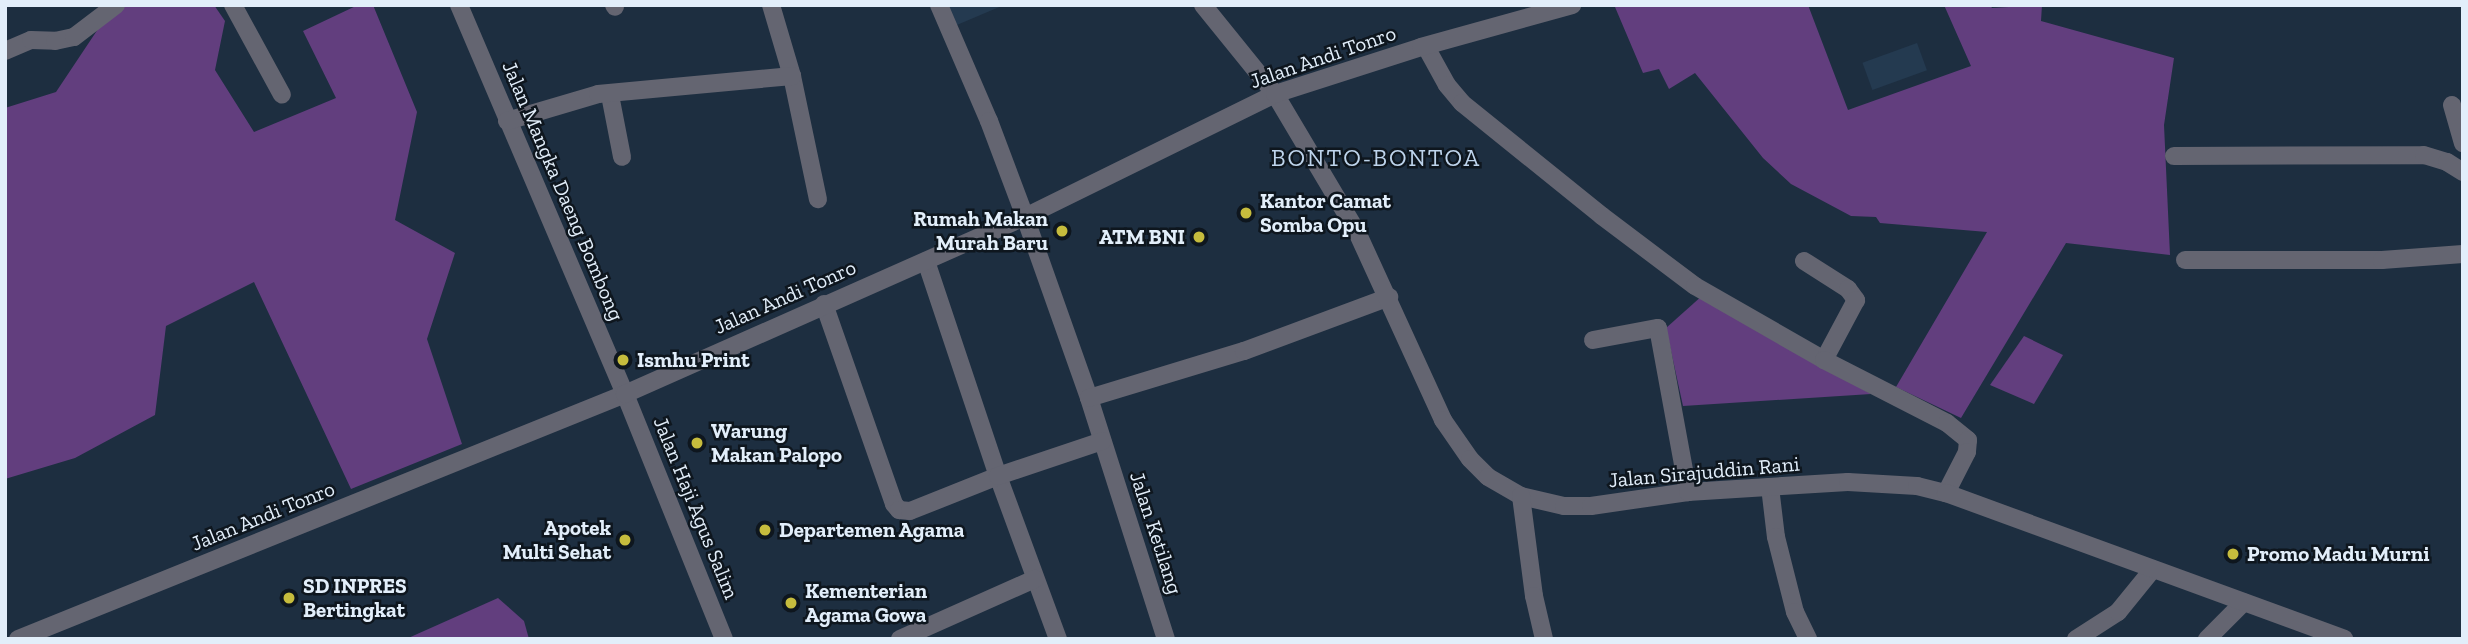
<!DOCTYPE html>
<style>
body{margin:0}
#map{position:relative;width:2468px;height:644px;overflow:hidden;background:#1d2e40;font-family:"Zilla Slab",serif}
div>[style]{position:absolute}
.built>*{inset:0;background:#243a50;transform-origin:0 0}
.green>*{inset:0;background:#623e7e}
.minor>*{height:18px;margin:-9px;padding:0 9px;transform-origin:9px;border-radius:9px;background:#646571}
.tertiary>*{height:18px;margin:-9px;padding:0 9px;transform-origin:9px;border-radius:9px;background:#646571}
.dots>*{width:19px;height:19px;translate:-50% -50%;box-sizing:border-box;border:4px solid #0e161e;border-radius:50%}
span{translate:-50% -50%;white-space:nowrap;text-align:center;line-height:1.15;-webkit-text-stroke:5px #0e161e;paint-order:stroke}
.street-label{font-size:21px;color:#e2eefa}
.poi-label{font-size:21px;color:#e2eefa;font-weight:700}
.left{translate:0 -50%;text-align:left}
.right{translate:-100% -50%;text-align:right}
.quarter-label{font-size:24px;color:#bed4ec;letter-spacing:2px}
.frame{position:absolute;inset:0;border:7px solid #e2eefa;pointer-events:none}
</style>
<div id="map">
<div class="built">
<i style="clip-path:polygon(936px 5px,1004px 5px,945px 30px)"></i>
<i style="left:1917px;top:43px;width:29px;height:58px;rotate:70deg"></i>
</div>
<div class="green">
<i style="clip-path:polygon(114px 5px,214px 5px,225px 21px,215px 70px,254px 132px,336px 98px,303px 31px,358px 5px,373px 5px,417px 112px,395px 220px,455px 253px,427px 339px,462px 444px,351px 489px,254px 282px,166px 326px,155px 415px,75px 458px,5px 479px,5px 108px,56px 92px)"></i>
<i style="clip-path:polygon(1623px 5px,1808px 5px,1848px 110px,1971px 66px,1944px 5px,1990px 5px,1992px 8px,2042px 5px,2041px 21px,2174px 58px,2164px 125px,2170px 255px,2066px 243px,1961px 418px,1896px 387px,1987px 232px,1880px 223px,1876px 217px,1851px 216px,1791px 184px,1763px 158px,1695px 73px,1669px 89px,1659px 69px,1643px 73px,1615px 7px)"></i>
<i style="clip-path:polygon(1703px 295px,1871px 394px,1683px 406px,1666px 328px)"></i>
<i style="clip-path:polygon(2024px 336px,2063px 355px,2034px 404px,1990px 385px)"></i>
<i style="clip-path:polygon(498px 598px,524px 621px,529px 639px,406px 639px)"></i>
</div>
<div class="minor">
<i style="left:233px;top:5px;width:102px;rotate:61.4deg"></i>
<i style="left:459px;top:5px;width:423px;rotate:66.9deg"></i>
<i style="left:614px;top:5px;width:2px;rotate:63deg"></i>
<i style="left:771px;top:5px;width:74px;rotate:73.5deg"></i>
<i style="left:792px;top:76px;width:126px;rotate:78.1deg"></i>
<i style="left:939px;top:5px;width:126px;rotate:66.7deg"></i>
<i style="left:989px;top:121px;width:103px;rotate:69.4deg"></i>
<i style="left:1025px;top:217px;width:192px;rotate:70.5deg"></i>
<i style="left:1089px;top:398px;width:253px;rotate:72.3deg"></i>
<i style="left:1203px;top:5px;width:114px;rotate:51deg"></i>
<i style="left:1426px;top:47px;width:43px;rotate:61.1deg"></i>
<i style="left:1447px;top:85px;width:23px;rotate:50deg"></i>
<i style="left:1462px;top:103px;width:180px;rotate:38.9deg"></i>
<i style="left:1602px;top:216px;width:116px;rotate:37deg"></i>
<i style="left:1695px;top:286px;width:149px;rotate:29.8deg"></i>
<i style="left:5px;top:51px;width:28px;rotate:-23deg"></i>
<i style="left:31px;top:40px;width:24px;rotate:2deg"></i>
<i style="left:55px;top:41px;width:19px;rotate:-12deg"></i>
<i style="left:74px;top:37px;width:53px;rotate:-37.3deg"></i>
<i style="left:610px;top:95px;width:63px;rotate:79deg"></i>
<i style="left:2452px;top:105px;width:40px;rotate:74deg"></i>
<i style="left:507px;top:121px;width:95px;rotate:-16.5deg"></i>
<i style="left:598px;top:94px;width:195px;rotate:-5.3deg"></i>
<i style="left:2174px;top:156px;width:250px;rotate:-0.2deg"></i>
<i style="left:2424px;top:155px;width:24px;rotate:17deg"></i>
<i style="left:2447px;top:162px;width:19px;rotate:32deg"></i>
<i style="left:2185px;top:260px;width:197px"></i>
<i style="left:2382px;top:260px;width:81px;rotate:-4.2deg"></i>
<i style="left:926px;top:261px;width:227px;rotate:71.5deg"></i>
<i style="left:998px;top:476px;width:174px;rotate:69.8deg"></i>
<i style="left:1804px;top:261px;width:52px;rotate:32.5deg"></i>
<i style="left:1848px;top:289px;width:14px;rotate:54deg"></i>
<i style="left:1856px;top:300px;width:68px;rotate:118.1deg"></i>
<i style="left:1824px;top:360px;width:138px;rotate:27.1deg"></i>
<i style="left:1947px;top:423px;width:27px;rotate:39deg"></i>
<i style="left:1968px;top:440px;width:12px;rotate:95deg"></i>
<i style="left:1967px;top:452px;width:46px;rotate:117.1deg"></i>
<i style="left:824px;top:304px;width:212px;rotate:70.7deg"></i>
<i style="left:894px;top:504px;width:8px;rotate:50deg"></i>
<i style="left:899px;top:510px;width:11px;rotate:5deg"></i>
<i style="left:910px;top:511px;width:95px;rotate:-21.7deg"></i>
<i style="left:998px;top:476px;width:110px;rotate:-18.6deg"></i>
<i style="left:1593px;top:340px;width:66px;rotate:-10.5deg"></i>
<i style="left:1658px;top:328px;width:167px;rotate:79.6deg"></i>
<i style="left:1089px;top:398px;width:162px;rotate:-16.9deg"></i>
<i style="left:1244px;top:351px;width:155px;rotate:-20.4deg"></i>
<i style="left:1770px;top:487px;width:50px;rotate:83.2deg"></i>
<i style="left:1776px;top:537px;width:77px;rotate:75.8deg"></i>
<i style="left:1795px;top:612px;width:30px;rotate:64deg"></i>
<i style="left:900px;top:639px;width:148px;rotate:-24deg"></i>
<i style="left:2076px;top:639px;width:50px;rotate:-32.7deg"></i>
<i style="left:2118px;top:612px;width:55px;rotate:-50.9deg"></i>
<i style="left:2207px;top:639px;width:52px;rotate:-45deg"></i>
</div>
<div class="tertiary">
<i style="left:1275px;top:94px;width:161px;rotate:59.3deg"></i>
<i style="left:1357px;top:232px;width:207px;rotate:65.4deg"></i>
<i style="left:1443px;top:420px;width:47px;rotate:55.3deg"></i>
<i style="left:1470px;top:459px;width:25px;rotate:45deg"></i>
<i style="left:1488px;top:477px;width:38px;rotate:30deg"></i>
<i style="left:1521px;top:496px;width:44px;rotate:13.1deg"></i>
<i style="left:1564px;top:506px;width:27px"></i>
<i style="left:1591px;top:506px;width:98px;rotate:-8.2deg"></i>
<i style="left:1688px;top:492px;width:160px;rotate:-3.6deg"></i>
<i style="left:1848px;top:482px;width:69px;rotate:3.3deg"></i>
<i style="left:1917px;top:486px;width:30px;rotate:14deg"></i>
<i style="left:1946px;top:493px;width:424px;rotate:20.1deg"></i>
<i style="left:625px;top:394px;width:264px;rotate:68deg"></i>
<i style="left:1521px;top:496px;width:101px;rotate:82.6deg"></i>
<i style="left:1534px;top:596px;width:44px;rotate:76.9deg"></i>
<i style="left:18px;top:639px;width:655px;rotate:-21.98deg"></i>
<i style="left:625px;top:394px;width:437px;rotate:-23.9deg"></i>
<i style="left:1025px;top:217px;width:279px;rotate:-26.2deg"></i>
<i style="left:1275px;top:94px;width:153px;rotate:-17.8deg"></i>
<i style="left:1421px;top:47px;width:157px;rotate:-15.5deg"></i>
</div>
<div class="dots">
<i style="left:1246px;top:213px;background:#c6bc3d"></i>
<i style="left:1062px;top:231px;background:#c6bc3d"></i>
<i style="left:1199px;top:237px;background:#c6bc3d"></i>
<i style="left:623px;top:360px;background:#c6bc3d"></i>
<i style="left:697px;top:443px;background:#c6bc3d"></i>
<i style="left:765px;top:530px;background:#c6bc3d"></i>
<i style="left:625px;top:540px;background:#c6bc3d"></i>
<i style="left:2233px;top:554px;background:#c6bc3d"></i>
<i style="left:289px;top:598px;background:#c6bc3d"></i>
<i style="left:791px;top:603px;background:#c6bc3d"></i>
</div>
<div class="street-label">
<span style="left:1323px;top:57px;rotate:-19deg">Jalan Andi Tonro</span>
<span style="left:563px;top:191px;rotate:67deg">Jalan Mangka Daeng Bombong</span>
<span style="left:785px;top:297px;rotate:-24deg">Jalan Andi Tonro</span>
<span style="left:1704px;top:472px;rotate:-5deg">Jalan Sirajuddin Rani</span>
<span style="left:696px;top:508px;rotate:68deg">Jalan Haji Agus Salim</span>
<span style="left:263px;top:516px;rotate:-22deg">Jalan Andi Tonro</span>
<span style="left:1156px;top:533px;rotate:72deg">Jalan Ketilang</span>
</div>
<div class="poi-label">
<span class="left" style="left:1260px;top:213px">Kantor Camat<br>Somba Opu</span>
<span class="right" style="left:1048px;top:231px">Rumah Makan<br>Murah Baru</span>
<span class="right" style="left:1185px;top:237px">ATM BNI</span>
<span class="left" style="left:637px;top:360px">Ismhu Print</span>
<span class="left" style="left:711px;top:443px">Warung<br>Makan Palopo</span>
<span class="right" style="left:611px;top:540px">Apotek<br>Multi Sehat</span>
<span class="left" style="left:779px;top:530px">Departemen Agama</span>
<span class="left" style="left:2247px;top:554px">Promo Madu Murni</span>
<span class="left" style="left:303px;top:598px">SD INPRES<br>Bertingkat</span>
<span class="left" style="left:805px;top:603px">Kementerian<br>Agama Gowa</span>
</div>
<div class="quarter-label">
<span style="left:1376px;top:158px">BONTO-BONTOA</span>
</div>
<div class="frame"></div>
</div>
